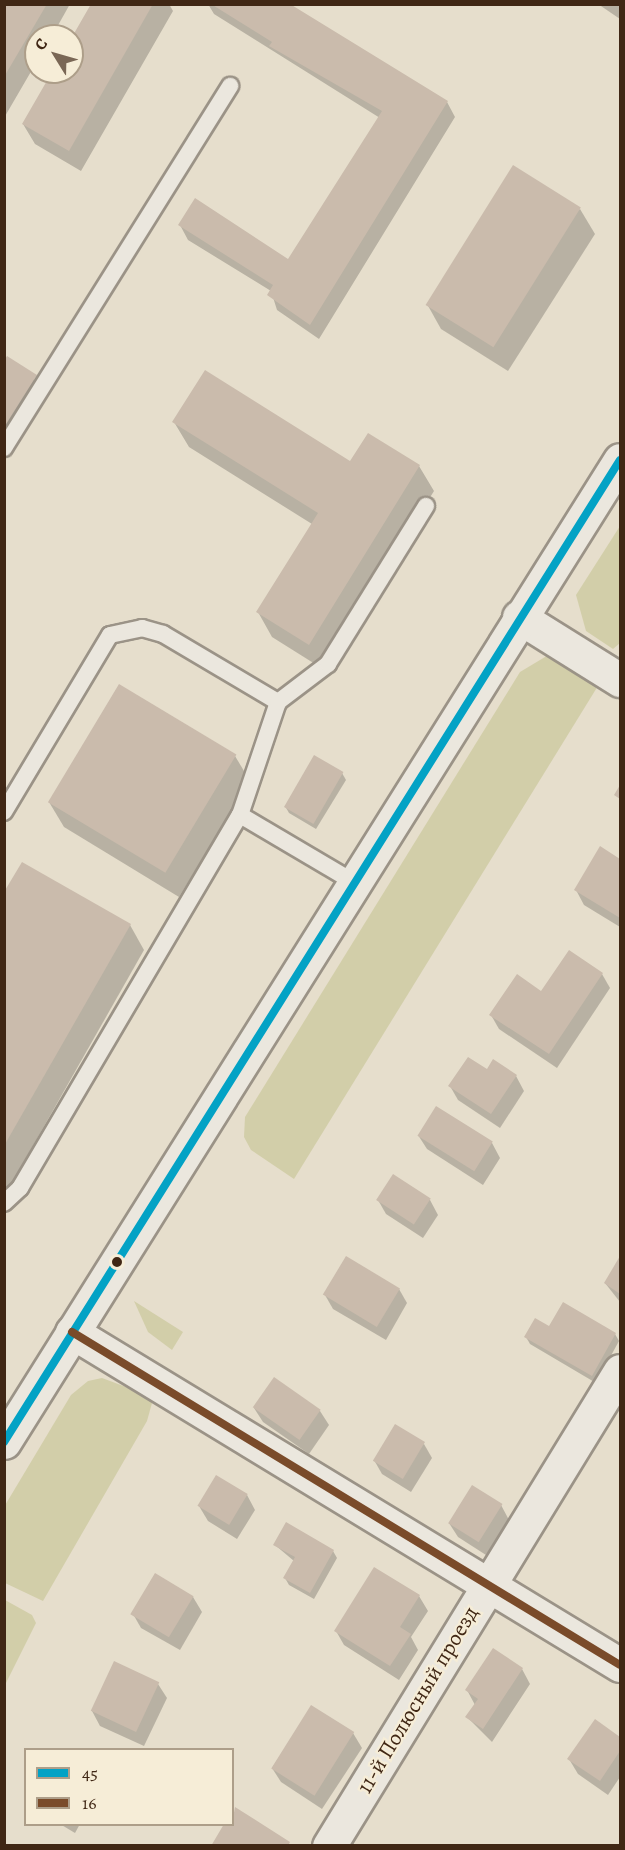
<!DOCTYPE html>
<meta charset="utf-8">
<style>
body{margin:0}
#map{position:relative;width:625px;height:1850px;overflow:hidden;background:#e6decc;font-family:Alegreya,serif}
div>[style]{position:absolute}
.green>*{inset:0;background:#d2cea9}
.shadow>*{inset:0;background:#0003}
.building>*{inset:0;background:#cabbac;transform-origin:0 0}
.roads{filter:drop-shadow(2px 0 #9b9387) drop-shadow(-2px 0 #9b9387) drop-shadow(0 2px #9b9387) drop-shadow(0 -2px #9b9387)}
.lane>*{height:16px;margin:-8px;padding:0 8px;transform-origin:8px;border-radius:8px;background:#ebe7de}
.street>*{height:33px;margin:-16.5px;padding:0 16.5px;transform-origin:16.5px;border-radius:16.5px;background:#ebe7de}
.secondary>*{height:33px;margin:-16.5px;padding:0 16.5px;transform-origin:16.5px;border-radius:16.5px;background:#ebe7de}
.bus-1>*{height:8px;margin:-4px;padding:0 4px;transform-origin:4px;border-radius:4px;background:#03a2c5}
.bus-2>*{height:8px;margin:-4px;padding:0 4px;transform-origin:4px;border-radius:4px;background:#7a4b2a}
.dots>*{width:16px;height:16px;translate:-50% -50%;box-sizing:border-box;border:3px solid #f6edd7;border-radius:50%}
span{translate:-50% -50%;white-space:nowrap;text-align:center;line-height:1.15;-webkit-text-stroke:4.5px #f6edd7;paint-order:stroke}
.street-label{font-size:22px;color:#402715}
.frame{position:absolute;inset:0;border:6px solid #402715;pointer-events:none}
.legend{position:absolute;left:24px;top:1748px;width:210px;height:78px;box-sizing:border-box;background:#f6edd7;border:2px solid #ad9e89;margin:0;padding:8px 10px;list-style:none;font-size:18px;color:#402715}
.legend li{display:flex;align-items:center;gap:12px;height:30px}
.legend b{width:30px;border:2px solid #ad9e89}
.north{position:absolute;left:24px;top:24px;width:60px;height:60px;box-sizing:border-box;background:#f6edd7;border:2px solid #ad9e89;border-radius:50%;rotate:307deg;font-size:16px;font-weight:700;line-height:24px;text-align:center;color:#402715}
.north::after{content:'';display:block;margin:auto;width:21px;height:27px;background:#7a6755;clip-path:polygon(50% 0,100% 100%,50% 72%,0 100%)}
</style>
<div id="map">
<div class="green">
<i style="clip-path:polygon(620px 526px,620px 643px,613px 649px,586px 631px,576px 595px)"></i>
<i style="clip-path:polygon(550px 654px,601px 681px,294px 1179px,251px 1150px,244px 1137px,245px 1117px,520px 672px)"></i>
<i style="clip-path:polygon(134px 1301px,183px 1332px,172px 1350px,148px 1332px)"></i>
<i style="clip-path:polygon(102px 1378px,142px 1393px,152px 1403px,147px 1421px,43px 1601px,5px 1583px,4px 1507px,71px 1395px,88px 1381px)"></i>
<i style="clip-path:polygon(5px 1600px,32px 1615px,36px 1623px,5px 1685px)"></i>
</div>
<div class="shadow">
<i style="clip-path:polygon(4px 4px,70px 4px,52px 36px,36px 36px,36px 63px,4px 118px)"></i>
<i style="clip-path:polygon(93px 4px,169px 4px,173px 11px,81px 171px,35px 144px,23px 124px,53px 72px,72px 72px,72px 40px)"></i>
<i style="clip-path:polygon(208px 4px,287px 4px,447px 102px,455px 117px,319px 339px,277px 310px,271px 291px,188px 240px,180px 225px,289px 261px,380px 118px,214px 14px)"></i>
<i style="clip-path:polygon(620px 4px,620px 19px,598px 4px)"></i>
<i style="clip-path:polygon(580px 209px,595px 234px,508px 371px,441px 329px,427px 304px)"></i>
<i style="clip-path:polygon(4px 364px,40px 383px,4px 440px)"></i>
<i style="clip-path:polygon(174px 422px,351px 463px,368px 435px,419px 466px,434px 491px,323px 669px,272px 637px,258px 612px,312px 524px,189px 447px)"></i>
<i style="clip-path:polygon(235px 756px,250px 781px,179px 897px,64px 827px,49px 802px)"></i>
<i style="clip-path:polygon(342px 773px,346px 780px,316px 829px,289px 813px,285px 806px)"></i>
<i style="clip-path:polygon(600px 849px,620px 861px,620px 927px,584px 905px,576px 890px)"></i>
<i style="clip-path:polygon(4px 895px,130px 925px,144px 950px,9px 1188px,4px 1186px)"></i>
<i style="clip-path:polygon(602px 974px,610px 988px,557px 1068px,499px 1029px,491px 1015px)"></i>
<i style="clip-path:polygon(487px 1071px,516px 1076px,524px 1091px,500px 1128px,458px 1100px,450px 1086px)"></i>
<i style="clip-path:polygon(418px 1135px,492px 1143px,500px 1158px,483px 1185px,427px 1149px)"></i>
<i style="clip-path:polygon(378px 1200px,430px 1200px,438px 1215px,423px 1238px,386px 1214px)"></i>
<i style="clip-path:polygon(620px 1259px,620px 1302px,605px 1283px)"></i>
<i style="clip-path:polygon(399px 1289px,407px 1303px,386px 1340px,333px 1309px,325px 1295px)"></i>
<i style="clip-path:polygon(549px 1328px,615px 1334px,619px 1341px,596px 1383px,530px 1344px,526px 1337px)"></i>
<i style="clip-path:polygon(254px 1408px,320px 1411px,329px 1425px,309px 1454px,263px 1422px)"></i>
<i style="clip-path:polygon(424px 1444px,432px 1458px,411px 1492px,382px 1474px,374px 1460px)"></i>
<i style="clip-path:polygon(247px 1495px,255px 1510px,237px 1539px,208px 1521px,199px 1506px)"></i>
<i style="clip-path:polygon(501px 1505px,509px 1520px,486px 1555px,458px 1537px,449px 1523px)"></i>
<i style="clip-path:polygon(275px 1545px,333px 1551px,337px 1558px,314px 1599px,289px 1585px,285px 1578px,294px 1561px)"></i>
<i style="clip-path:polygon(375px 1569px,419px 1596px,428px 1611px,411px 1637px,418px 1650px,399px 1680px,344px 1645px,336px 1631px)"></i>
<i style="clip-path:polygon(155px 1575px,193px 1597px,202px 1612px,180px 1650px,141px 1628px,133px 1614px)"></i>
<i style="clip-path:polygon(522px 1669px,530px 1684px,492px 1742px,467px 1717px,475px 1705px,467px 1690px)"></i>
<i style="clip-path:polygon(158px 1684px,167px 1698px,144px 1746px,100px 1726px,92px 1711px)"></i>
<i style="clip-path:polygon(312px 1707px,353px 1733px,362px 1748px,322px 1809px,281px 1782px,272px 1768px)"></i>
<i style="clip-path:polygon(595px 1721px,620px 1738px,620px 1777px,608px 1795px,578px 1774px,569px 1759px)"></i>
<i style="clip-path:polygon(60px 1824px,80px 1824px,75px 1833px)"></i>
</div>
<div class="building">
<i style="clip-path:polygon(4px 4px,47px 4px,4px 77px)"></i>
<i style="clip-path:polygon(91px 4px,153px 4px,69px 151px,22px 124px,52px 72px,72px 72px,72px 37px)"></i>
<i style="clip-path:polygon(211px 4px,290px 4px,448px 101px,310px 325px,267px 295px,273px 285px,178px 225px,195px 198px,288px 259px,382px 111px,269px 46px,272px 42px)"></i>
<i style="left:513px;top:165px;width:80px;height:165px;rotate:32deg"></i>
<i style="clip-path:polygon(7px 356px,37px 375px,4px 427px,4px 361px)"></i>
<i style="clip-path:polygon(205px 370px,350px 461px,368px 433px,420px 465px,309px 645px,256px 612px,318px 513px,172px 422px)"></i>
<i style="left:119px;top:684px;width:137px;height:138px;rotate:31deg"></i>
<i style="left:314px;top:755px;width:34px;height:60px;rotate:30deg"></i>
<i style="clip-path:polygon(620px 785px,620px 799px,614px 795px)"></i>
<i style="clip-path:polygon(600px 846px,620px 859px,620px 918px,574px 890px)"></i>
<i style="clip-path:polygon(22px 862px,131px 924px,4px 1146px,4px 892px)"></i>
<i style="clip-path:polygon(569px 950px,603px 973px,549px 1054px,489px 1015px,517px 974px,541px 991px)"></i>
<i style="clip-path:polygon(468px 1057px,487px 1069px,493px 1059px,517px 1075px,491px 1114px,448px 1086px)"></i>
<i style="left:436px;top:1106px;width:67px;height:35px;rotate:32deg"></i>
<i style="left:393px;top:1174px;width:45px;height:31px;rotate:33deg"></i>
<i style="left:346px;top:1256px;width:63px;height:45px;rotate:31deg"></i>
<i style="clip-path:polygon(620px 1256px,620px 1294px,604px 1283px)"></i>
<i style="clip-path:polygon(563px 1302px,616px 1333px,592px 1376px,524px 1337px,535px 1318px,549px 1326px)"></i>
<i style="left:274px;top:1377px;width:57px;height:37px;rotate:35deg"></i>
<i style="left:395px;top:1424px;width:35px;height:43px;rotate:31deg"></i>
<i style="left:216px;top:1475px;width:37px;height:36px;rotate:31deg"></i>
<i style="left:472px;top:1485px;width:36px;height:45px;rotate:32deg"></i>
<i style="clip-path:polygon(286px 1522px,334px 1550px,310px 1593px,283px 1578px,295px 1557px,273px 1545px)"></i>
<i style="clip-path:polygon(374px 1567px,420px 1595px,400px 1627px,411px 1634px,390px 1666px,334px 1631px)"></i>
<i style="left:155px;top:1573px;width:45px;height:48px;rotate:31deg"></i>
<i style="clip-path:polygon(493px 1648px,523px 1668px,483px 1729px,465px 1717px,478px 1699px,465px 1690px)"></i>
<i style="left:114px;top:1661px;width:50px;height:55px;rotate:25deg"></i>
<i style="left:311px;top:1705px;width:51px;height:75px;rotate:32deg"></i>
<i style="clip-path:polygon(595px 1719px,620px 1737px,620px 1751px,600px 1781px,567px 1759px)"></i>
<i style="clip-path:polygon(235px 1807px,290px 1842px,288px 1846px,211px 1846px,224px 1824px,232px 1824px)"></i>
</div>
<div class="roads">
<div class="lane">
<i style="left:4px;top:448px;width:427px;rotate:-58deg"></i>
<i style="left:4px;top:812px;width:206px;rotate:-59.1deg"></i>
<i style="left:110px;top:635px;width:33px;rotate:-12deg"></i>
<i style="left:142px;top:628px;width:22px;rotate:16deg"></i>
<i style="left:163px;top:634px;width:134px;rotate:30.6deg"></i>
<i style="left:240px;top:815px;width:130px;rotate:30.5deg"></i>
<i style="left:4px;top:1203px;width:22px;rotate:-43deg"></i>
<i style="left:20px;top:1188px;width:433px;rotate:-59.5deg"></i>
<i style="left:240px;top:815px;width:119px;rotate:-71.4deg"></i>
<i style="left:278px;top:702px;width:63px;rotate:-37.2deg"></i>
<i style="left:328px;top:664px;width:186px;rotate:-58.2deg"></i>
</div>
<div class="street">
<i style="left:519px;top:617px;width:119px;rotate:32deg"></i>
<i style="left:72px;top:1332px;width:641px;rotate:31.29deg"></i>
<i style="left:329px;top:1846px;width:557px;rotate:-58.51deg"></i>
</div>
<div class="secondary">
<i style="left:4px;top:1442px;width:1159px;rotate:-57.9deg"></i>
</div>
</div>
<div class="bus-1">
<i style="left:4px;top:1442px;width:1159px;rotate:-57.9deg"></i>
</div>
<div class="bus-2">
<i style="left:72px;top:1332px;width:641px;rotate:31.29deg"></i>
</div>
<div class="dots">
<i style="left:117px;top:1262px;background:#402715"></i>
</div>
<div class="street-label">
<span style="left:418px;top:1700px;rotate:-59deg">11-й Полюсный проезд</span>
</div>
<div class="frame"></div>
<ul class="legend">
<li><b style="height:8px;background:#03a2c5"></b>45</li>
<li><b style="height:8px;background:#7a4b2a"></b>16</li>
</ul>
<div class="north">С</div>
</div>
